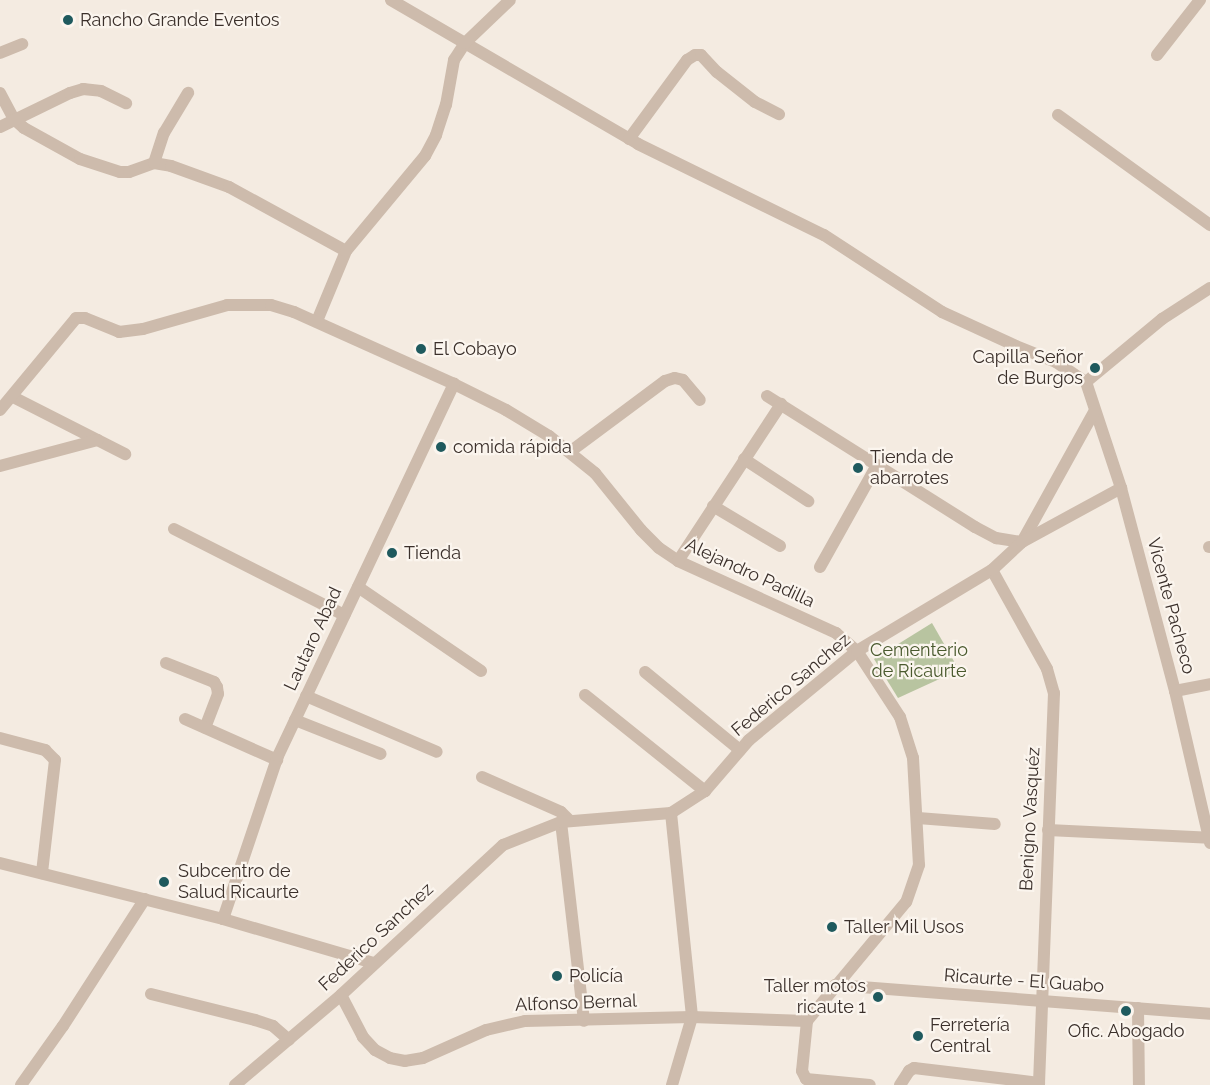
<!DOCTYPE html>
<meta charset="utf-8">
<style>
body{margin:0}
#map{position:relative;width:1210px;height:1085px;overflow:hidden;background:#f4ebe1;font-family:Raleway,sans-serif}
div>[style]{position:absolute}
.green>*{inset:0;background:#b8c4a0}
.minor>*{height:12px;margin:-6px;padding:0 6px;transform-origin:6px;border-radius:6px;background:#cdbbac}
.dots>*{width:16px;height:16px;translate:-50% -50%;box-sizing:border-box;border:3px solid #fbf5ee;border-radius:50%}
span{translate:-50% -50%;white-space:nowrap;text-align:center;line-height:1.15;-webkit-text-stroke:4.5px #fbf5ee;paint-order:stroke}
.poi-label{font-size:18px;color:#3b302b}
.left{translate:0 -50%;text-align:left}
.right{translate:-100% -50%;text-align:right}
.street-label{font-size:18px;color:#3b302b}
.park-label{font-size:18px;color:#4a5a2e}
</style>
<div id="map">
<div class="green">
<i style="clip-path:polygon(932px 623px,959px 670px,898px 698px,874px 659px)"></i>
</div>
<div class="minor">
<i style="left:391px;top:0;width:286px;rotate:30.2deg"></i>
<i style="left:638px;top:144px;width:207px;rotate:26.1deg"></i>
<i style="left:824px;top:235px;width:141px;rotate:33.1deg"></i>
<i style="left:942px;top:312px;width:81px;rotate:24.7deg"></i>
<i style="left:1016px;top:346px;width:43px;rotate:21.8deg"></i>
<i style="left:1056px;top:362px;width:36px;rotate:34deg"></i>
<i style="left:0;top:53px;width:24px;rotate:-22deg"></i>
<i style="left:1157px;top:55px;width:70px;rotate:-52deg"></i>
<i style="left:0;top:93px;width:30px;rotate:62deg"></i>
<i style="left:14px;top:119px;width:13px;rotate:42deg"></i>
<i style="left:24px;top:128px;width:64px;rotate:29deg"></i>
<i style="left:80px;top:159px;width:42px;rotate:18deg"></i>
<i style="left:120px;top:172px;width:9px"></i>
<i style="left:129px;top:172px;width:27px;rotate:-20deg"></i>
<i style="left:154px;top:163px;width:17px;rotate:10deg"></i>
<i style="left:171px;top:166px;width:62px;rotate:19.9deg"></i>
<i style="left:229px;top:187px;width:133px;rotate:28.7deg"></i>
<i style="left:1058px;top:115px;width:188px;rotate:35.9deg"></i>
<i style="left:0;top:127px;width:78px;rotate:-25.9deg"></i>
<i style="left:70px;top:93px;width:14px;rotate:-17deg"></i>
<i style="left:83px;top:89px;width:18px;rotate:6deg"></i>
<i style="left:101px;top:91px;width:28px;rotate:26deg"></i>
<i style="left:629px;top:139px;width:98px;rotate:-53.7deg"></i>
<i style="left:687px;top:60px;width:9px;rotate:-32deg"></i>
<i style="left:695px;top:55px;width:6px"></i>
<i style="left:701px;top:55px;width:23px;rotate:47deg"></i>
<i style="left:717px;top:72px;width:48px;rotate:38.3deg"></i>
<i style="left:755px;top:102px;width:27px;rotate:27deg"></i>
<i style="left:154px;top:163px;width:32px;rotate:-72deg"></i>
<i style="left:164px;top:133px;width:47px;rotate:-59deg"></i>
<i style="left:317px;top:321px;width:76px;rotate:-67.5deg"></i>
<i style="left:346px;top:251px;width:124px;rotate:-50.3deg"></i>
<i style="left:425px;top:156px;width:24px;rotate:-62deg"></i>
<i style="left:436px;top:135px;width:32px;rotate:-72deg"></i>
<i style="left:446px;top:105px;width:46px;rotate:-79.9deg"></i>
<i style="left:454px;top:60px;width:20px;rotate:-57deg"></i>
<i style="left:465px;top:43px;width:62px;rotate:-43.7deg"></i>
<i style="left:1086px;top:382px;width:112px;rotate:71.7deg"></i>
<i style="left:1121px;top:488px;width:210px;rotate:75.1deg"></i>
<i style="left:1175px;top:691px;width:156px;rotate:77deg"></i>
<i style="left:1086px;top:382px;width:99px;rotate:-39.7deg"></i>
<i style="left:1162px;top:319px;width:57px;rotate:-32.9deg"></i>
<i style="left:767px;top:396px;width:246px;rotate:32.2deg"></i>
<i style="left:975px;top:527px;width:24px;rotate:28deg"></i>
<i style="left:996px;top:538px;width:26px;rotate:9deg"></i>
<i style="left:1022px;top:542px;width:149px;rotate:-61deg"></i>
<i style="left:13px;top:397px;width:126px;rotate:27deg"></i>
<i style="left:0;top:410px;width:119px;rotate:-50.4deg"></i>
<i style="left:76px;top:318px;width:9px"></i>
<i style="left:85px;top:318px;width:37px;rotate:22deg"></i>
<i style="left:119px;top:332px;width:24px;rotate:-7deg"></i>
<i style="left:143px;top:329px;width:87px;rotate:-15.9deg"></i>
<i style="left:227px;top:305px;width:44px"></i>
<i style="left:271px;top:305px;width:24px;rotate:17deg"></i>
<i style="left:294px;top:312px;width:175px;rotate:24.2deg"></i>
<i style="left:454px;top:384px;width:58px;rotate:26.6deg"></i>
<i style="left:506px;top:410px;width:50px;rotate:31.2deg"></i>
<i style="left:549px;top:436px;width:59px;rotate:38.8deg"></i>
<i style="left:595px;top:473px;width:73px;rotate:51.1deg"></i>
<i style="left:641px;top:530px;width:25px;rotate:45deg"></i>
<i style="left:659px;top:548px;width:23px;rotate:34deg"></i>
<i style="left:678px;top:561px;width:174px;rotate:24.5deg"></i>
<i style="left:836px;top:633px;width:28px;rotate:41deg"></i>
<i style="left:857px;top:651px;width:79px;rotate:56.9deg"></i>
<i style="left:900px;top:717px;width:43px;rotate:72.4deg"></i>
<i style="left:913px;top:758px;width:107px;rotate:86.8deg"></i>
<i style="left:919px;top:865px;width:39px;rotate:109deg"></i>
<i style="left:906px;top:902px;width:155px;rotate:129.8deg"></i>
<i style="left:807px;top:1021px;width:115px;rotate:-178deg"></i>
<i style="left:692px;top:1017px;width:167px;rotate:178.6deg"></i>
<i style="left:525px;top:1021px;width:40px;rotate:167deg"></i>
<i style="left:486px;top:1030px;width:69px;rotate:156deg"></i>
<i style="left:423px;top:1058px;width:18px;rotate:171deg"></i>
<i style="left:405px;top:1061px;width:15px;rotate:-169deg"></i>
<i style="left:390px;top:1058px;width:17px;rotate:-152deg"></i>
<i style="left:375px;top:1050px;width:18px;rotate:-133deg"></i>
<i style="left:363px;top:1037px;width:47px;rotate:-117.6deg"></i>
<i style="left:571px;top:451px;width:117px;rotate:-36.7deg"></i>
<i style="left:665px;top:381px;width:10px;rotate:-17deg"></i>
<i style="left:675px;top:378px;width:8px;rotate:14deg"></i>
<i style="left:683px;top:380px;width:26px;rotate:50deg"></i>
<i style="left:744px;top:459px;width:77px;rotate:33.3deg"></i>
<i style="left:0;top:466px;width:101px;rotate:-14.9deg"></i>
<i style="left:713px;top:506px;width:78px;rotate:30.8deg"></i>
<i style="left:174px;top:529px;width:191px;rotate:26.8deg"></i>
<i style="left:1209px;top:547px;width:1px"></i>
<i style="left:678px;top:561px;width:188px;rotate:-56.7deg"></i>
<i style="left:820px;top:567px;width:117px;rotate:-60.8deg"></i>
<i style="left:992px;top:570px;width:113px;rotate:60.9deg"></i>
<i style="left:1047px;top:669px;width:25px;rotate:74deg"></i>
<i style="left:1054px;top:693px;width:392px;rotate:92.2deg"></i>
<i style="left:358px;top:587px;width:149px;rotate:34.3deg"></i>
<i style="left:166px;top:663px;width:52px;rotate:21.6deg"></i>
<i style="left:214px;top:682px;width:6px;rotate:59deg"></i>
<i style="left:217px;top:687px;width:7px;rotate:82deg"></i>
<i style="left:218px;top:694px;width:36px;rotate:111deg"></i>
<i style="left:645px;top:672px;width:123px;rotate:39.4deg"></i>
<i style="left:1175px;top:691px;width:36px;rotate:-11deg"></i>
<i style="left:585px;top:695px;width:154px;rotate:38.7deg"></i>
<i style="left:306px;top:696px;width:142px;rotate:23.1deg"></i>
<i style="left:185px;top:719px;width:101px;rotate:24deg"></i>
<i style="left:295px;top:720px;width:92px;rotate:21.6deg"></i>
<i style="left:0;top:738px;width:47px;rotate:14.9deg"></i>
<i style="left:45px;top:750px;width:14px;rotate:45deg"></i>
<i style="left:55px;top:760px;width:114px;rotate:96.6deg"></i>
<i style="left:482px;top:777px;width:86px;rotate:23.9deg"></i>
<i style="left:561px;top:812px;width:11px;rotate:45deg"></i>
<i style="left:671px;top:813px;width:205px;rotate:84.1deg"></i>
<i style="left:692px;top:1017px;width:71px;rotate:106.4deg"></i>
<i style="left:918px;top:818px;width:77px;rotate:4.5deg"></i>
<i style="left:561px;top:822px;width:200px;rotate:83.4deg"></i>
<i style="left:1048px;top:830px;width:161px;rotate:2.8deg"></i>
<i style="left:0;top:863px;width:230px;rotate:14.1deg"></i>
<i style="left:223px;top:919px;width:156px;rotate:16.3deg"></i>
<i style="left:223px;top:919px;width:172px;rotate:-71.4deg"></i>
<i style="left:278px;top:756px;width:412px;rotate:-64.7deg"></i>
<i style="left:835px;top:985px;width:376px;rotate:4.4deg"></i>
<i style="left:151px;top:994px;width:107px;rotate:14deg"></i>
<i style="left:255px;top:1020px;width:19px;rotate:18deg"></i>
<i style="left:273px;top:1026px;width:21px;rotate:41deg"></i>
<i style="left:1138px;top:1008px;width:77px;rotate:89.3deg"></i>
<i style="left:807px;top:1021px;width:50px;rotate:95.7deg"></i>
<i style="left:802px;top:1071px;width:9px;rotate:63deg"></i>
<i style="left:806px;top:1079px;width:64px;rotate:5.4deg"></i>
<i style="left:21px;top:1085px;width:72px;rotate:-54.6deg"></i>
<i style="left:63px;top:1026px;width:151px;rotate:-57.2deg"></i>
<i style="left:235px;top:1085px;width:139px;rotate:-40.3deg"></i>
<i style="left:341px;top:995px;width:221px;rotate:-42.8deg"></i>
<i style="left:503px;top:845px;width:62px;rotate:-21.6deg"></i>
<i style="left:561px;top:822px;width:110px;rotate:-4.7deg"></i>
<i style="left:671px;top:813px;width:40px;rotate:-32.9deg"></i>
<i style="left:705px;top:791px;width:67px;rotate:-49.2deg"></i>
<i style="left:749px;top:740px;width:140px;rotate:-39.5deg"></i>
<i style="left:857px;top:651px;width:157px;rotate:-31deg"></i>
<i style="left:992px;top:570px;width:41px;rotate:-43deg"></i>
<i style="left:1022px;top:542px;width:113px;rotate:-28.6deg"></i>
<i style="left:900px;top:1085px;width:17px;rotate:-57deg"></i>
<i style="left:909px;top:1071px;width:6px;rotate:-31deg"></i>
<i style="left:914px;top:1068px;width:126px;rotate:6.8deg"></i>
</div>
<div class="dots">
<i style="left:68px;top:20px;background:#1f5a5e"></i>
<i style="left:421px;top:349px;background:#1f5a5e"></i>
<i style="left:1095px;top:368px;background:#1f5a5e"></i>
<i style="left:441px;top:447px;background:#1f5a5e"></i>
<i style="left:858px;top:468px;background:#1f5a5e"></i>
<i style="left:392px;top:553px;background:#1f5a5e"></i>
<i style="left:164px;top:882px;background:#1f5a5e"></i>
<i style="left:832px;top:927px;background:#1f5a5e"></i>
<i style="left:557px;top:976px;background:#1f5a5e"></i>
<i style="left:878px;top:997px;background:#1f5a5e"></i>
<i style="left:1126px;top:1011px;background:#1f5a5e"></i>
<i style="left:918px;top:1036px;background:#1f5a5e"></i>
</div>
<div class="poi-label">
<span class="left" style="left:80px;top:20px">Rancho Grande Eventos</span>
<span class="left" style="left:433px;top:349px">El Cobayo</span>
<span class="right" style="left:1083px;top:368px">Capilla Señor<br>de Burgos</span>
<span class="left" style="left:453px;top:447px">comida rápida</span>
<span class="left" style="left:870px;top:468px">Tienda de<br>abarrotes</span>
<span class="left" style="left:404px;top:553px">Tienda</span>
<span class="left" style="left:178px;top:882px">Subcentro de<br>Salud Ricaurte</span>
<span class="left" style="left:844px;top:927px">Taller Mil Usos</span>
<span class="left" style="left:569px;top:976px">Policía</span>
<span class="right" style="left:866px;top:997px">Taller motos<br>ricaute 1</span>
<span class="left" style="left:930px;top:1036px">Ferretería<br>Central</span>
<span style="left:1126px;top:1031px">Ofic. Abogado</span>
</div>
<div class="street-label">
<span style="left:750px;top:573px;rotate:25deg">Alejandro Padilla</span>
<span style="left:1171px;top:606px;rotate:75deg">Vicente Pacheco</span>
<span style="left:313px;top:639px;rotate:-65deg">Lautaro Abad</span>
<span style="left:791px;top:685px;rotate:-40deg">Federico Sanchez</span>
<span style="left:1030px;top:819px;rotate:-87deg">Benigno Vasquéz</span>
<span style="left:376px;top:937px;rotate:-43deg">Federico Sanchez</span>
<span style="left:1024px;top:981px;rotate:4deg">Ricaurte - El Guabo</span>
<span style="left:576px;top:1003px;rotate:-2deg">Alfonso Bernal</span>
</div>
<div class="park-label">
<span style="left:919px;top:661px">Cementerio<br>de Ricaurte</span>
</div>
</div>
